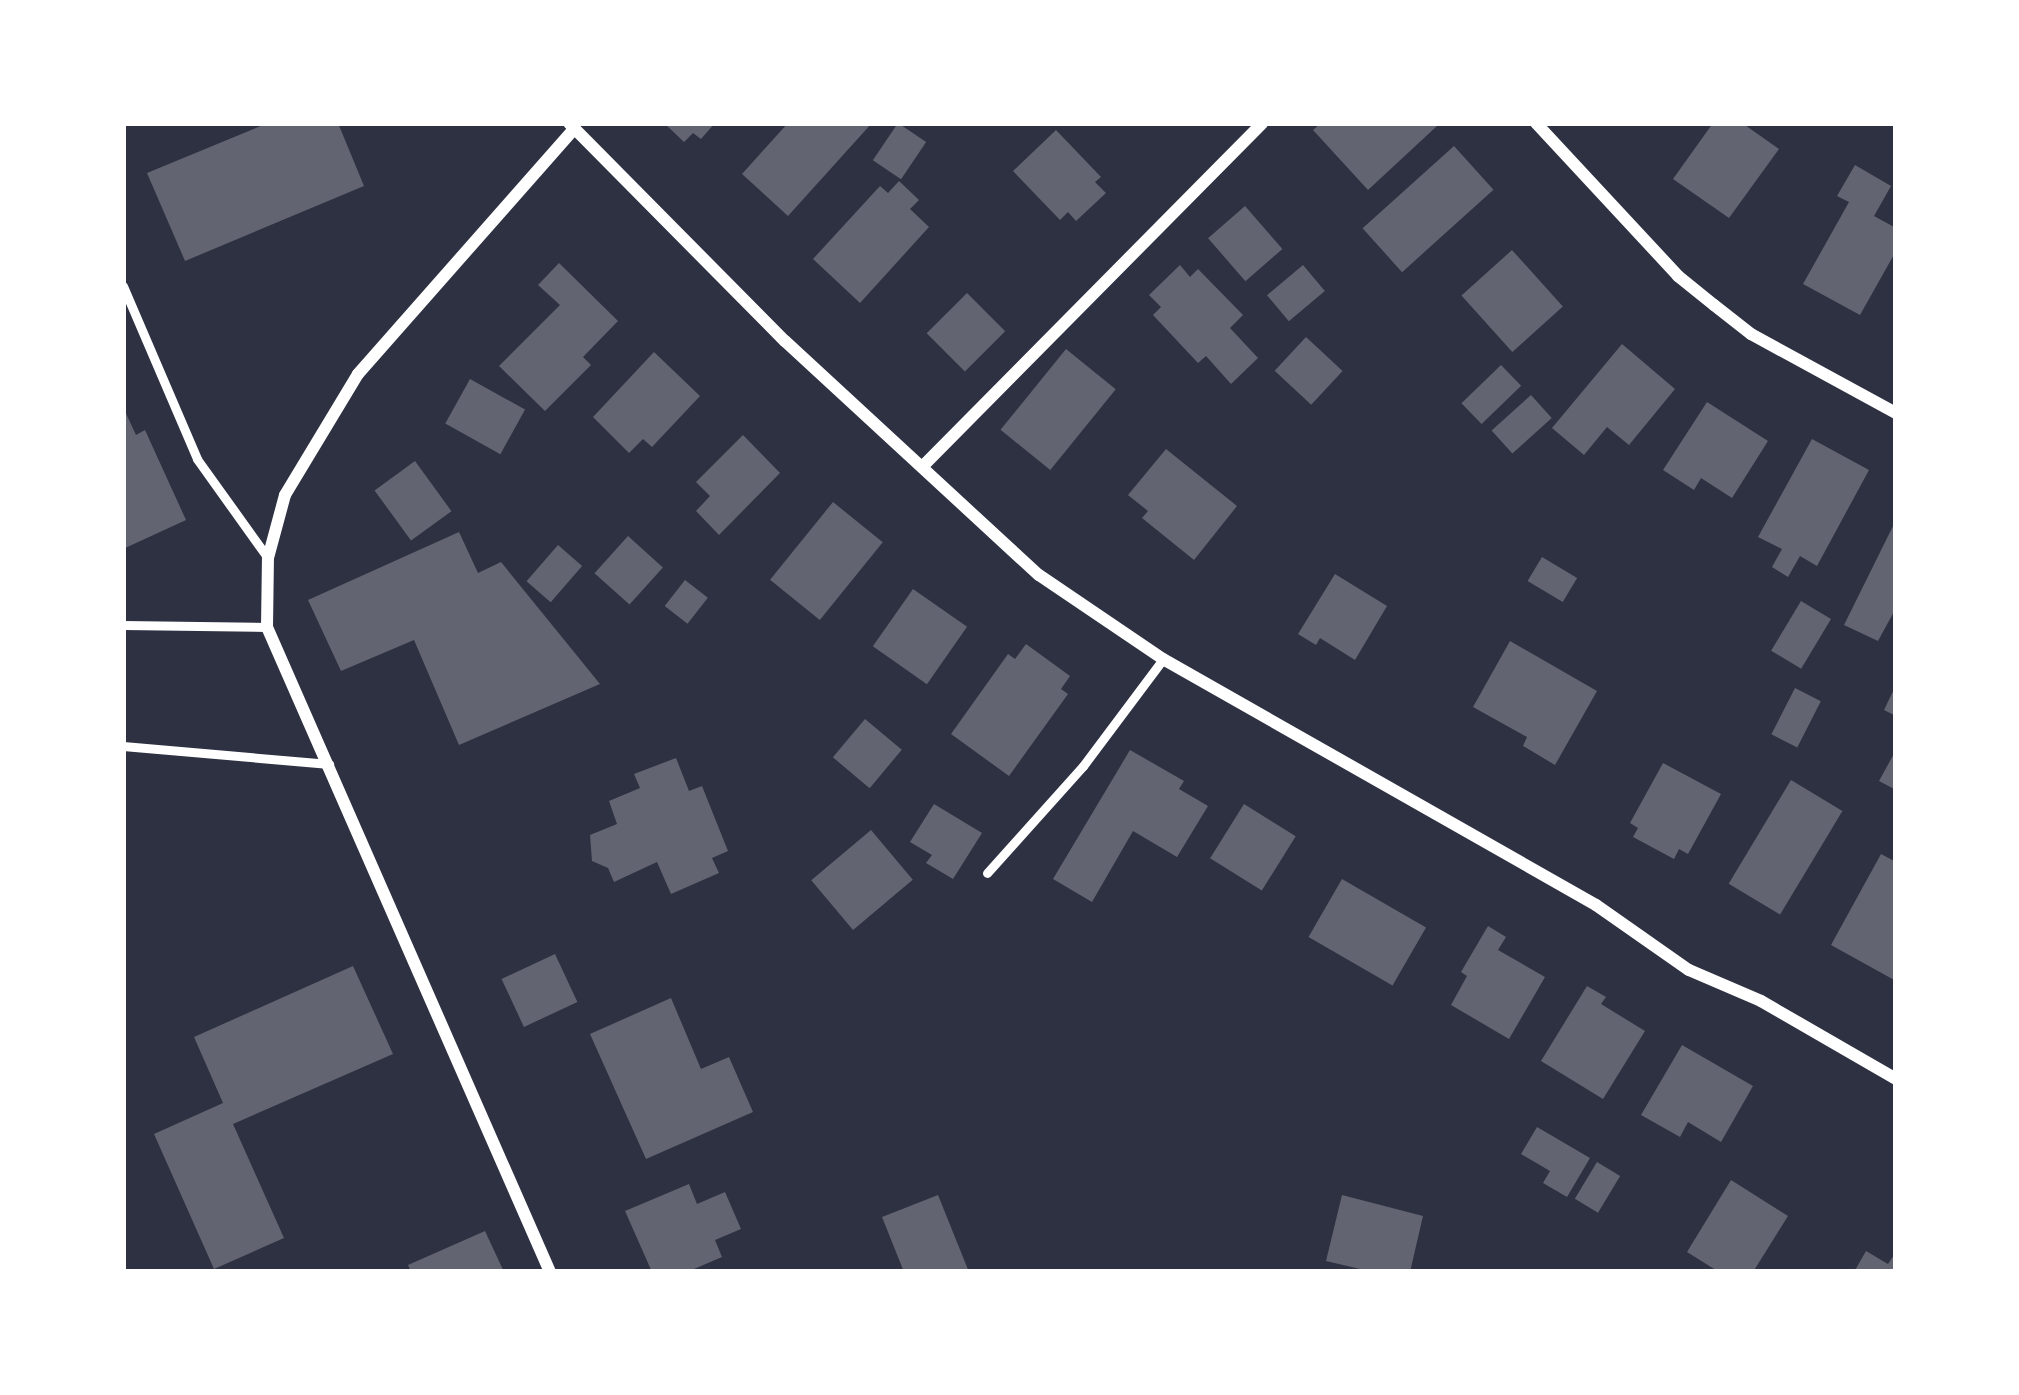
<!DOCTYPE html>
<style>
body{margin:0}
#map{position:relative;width:2019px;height:1395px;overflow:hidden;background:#2d3142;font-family:"PT Sans Narrow",sans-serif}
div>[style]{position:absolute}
.building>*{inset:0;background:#626471;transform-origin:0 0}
.service>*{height:9px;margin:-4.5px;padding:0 4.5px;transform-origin:4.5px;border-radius:4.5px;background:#fff}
.minor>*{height:12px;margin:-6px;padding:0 6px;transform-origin:6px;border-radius:6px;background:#fff}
span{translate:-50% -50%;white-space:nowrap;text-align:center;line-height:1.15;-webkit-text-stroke:12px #fff;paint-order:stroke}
.frame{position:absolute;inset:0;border:126px solid #fff;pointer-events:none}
</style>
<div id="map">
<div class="building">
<i style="clip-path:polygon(268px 123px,338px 123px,364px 186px,185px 261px,147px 173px)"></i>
<i style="clip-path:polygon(664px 123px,715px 123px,701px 139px,693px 133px,684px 142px)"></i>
<i style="clip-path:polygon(788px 123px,872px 123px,788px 216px,742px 174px)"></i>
<i style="left:898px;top:123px;width:34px;height:45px;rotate:34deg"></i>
<i style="clip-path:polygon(1321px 123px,1434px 123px,1437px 126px,1368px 190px,1313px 130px)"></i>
<i style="clip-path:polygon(1713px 123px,1742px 123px,1779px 149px,1729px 218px,1673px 179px)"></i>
<i style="clip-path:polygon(1056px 130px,1101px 177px,1095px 182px,1106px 193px,1076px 221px,1068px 212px,1060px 220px,1013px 171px)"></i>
<i style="left:1454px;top:146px;width:59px;height:123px;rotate:48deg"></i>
<i style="clip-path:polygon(1855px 165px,1891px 186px,1874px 216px,1896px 228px,1896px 251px,1860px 315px,1803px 284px,1849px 202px,1837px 196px)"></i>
<i style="clip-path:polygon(899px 181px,919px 200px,910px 209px,929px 227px,860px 303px,813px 259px,880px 186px,888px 193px)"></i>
<i style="left:1245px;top:206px;width:57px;height:49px;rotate:49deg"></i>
<i style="left:1512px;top:250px;width:76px;height:68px;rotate:48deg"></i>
<i style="clip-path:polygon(559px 263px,618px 321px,583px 357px,591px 365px,545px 411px,499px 366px,560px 305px,538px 285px)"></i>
<i style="clip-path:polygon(1180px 265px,1190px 277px,1198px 269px,1243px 315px,1230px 328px,1258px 358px,1231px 384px,1206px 356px,1198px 363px,1153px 315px,1161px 307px,1149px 295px)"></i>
<i style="left:1303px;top:265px;width:34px;height:47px;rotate:50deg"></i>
<i style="left:967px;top:293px;width:54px;height:57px;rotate:45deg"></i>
<i style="left:1306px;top:337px;width:50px;height:46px;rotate:43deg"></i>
<i style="clip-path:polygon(1622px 344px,1675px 389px,1629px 445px,1607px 427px,1584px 455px,1552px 428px)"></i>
<i style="left:1066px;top:349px;width:64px;height:104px;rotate:39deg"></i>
<i style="clip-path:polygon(654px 352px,700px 396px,652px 447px,643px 439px,629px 453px,593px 417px)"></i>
<i style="left:1501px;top:365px;width:29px;height:55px;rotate:46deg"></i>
<i style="left:470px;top:379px;width:63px;height:51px;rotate:29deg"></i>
<i style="left:1531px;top:395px;width:31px;height:53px;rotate:48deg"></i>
<i style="clip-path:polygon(1707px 402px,1768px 441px,1732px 498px,1701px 478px,1694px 490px,1663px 470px)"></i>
<i style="clip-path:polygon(123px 407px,136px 435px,145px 430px,186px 520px,123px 549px)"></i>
<i style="clip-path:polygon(743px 435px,780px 473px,719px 535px,696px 511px,710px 496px,696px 482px)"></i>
<i style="clip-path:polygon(1812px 439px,1869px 470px,1817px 566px,1800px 556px,1788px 577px,1772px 567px,1782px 549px,1758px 537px)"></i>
<i style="clip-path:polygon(1166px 449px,1237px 506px,1194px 560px,1142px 518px,1148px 511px,1128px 495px)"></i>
<i style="left:415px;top:461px;width:62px;height:50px;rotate:54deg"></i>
<i style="left:833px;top:502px;width:64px;height:100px;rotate:39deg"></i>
<i style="clip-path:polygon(1896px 520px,1896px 608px,1878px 641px,1844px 625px)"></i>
<i style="clip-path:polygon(459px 532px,478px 573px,501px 562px,600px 684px,459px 745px,414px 640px,341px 671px,308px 600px)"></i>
<i style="left:628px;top:536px;width:47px;height:50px;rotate:42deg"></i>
<i style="left:558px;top:545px;width:32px;height:48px;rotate:41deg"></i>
<i style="left:1542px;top:557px;width:41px;height:28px;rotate:31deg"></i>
<i style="clip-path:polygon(1335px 574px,1387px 606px,1355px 660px,1320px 638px,1316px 645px,1298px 634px)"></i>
<i style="left:685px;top:580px;width:29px;height:33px;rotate:38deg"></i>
<i style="left:913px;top:589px;width:66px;height:70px;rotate:35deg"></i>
<i style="left:1801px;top:601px;width:35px;height:58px;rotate:31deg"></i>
<i style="clip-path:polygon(1510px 641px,1597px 691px,1555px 765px,1523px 746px,1527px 737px,1473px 707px)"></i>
<i style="clip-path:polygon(1026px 644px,1070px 676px,1061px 689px,1068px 694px,1009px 776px,951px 734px,1008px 654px,1015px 659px)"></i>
<i style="clip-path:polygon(1896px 685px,1896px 716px,1884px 710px)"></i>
<i style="left:1795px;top:688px;width:29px;height:52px;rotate:27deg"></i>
<i style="left:865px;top:719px;width:48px;height:50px;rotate:40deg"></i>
<i style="clip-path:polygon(1130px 750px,1184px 781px,1179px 789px,1208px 806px,1177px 857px,1133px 831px,1092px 902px,1053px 879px)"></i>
<i style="clip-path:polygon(1896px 750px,1896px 790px,1879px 781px)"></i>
<i style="clip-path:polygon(676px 758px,689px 791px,702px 786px,728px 851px,712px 858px,719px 873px,671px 894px,657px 862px,614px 882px,608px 868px,592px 861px,590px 835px,617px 824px,609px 801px,640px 788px,634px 774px)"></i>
<i style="clip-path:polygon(1663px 763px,1721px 794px,1688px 854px,1679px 849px,1674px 859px,1633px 837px,1638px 828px,1630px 823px)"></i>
<i style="left:1791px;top:780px;width:60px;height:121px;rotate:31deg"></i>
<i style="clip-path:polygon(934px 804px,982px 833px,953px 879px,926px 863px,932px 855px,910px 842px)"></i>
<i style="left:1244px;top:804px;width:61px;height:64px;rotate:32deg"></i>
<i style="left:871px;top:830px;width:65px;height:78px;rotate:50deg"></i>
<i style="clip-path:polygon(1881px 854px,1896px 862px,1896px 981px,1831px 945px)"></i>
<i style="left:1342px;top:879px;width:97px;height:67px;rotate:30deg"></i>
<i style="clip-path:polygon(1488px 926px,1506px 937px,1498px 950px,1545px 977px,1509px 1039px,1451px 1005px,1467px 976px,1461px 972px)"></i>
<i style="left:555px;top:954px;width:53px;height:59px;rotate:65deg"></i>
<i style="clip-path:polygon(353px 966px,393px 1054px,233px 1124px,284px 1238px,214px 1269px,154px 1134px,223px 1103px,194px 1037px)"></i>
<i style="clip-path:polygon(1587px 986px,1606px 997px,1601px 1004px,1645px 1031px,1603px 1099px,1541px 1061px)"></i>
<i style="clip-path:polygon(671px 998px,701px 1069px,729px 1057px,753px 1112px,646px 1159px,590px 1034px)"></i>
<i style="clip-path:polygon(1682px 1045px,1753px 1086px,1721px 1142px,1688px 1122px,1680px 1137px,1641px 1115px)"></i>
<i style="clip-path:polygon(1537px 1127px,1590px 1158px,1567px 1197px,1543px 1183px,1550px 1171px,1521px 1154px)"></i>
<i style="left:1597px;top:1162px;width:27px;height:43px;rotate:31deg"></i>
<i style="clip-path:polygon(1731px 1180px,1788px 1216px,1753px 1272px,1719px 1272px,1687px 1252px)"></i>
<i style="clip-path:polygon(689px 1184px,697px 1204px,725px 1192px,741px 1229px,715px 1240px,722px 1257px,687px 1272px,652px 1272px,625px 1211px)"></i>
<i style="clip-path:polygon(938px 1195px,969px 1272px,904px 1272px,882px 1217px)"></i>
<i style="clip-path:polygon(1342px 1195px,1423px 1216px,1410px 1272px,1373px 1272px,1326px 1261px)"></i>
<i style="clip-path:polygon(485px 1231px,504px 1272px,411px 1272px,408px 1265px)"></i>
<i style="clip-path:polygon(1866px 1251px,1888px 1264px,1896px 1252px,1896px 1272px,1854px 1272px)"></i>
</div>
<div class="service">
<i style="left:123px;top:286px;width:188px;rotate:66.8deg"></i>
<i style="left:197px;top:459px;width:122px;rotate:54.4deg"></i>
<i style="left:123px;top:625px;width:144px;rotate:0.8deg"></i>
<i style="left:123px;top:746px;width:207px;rotate:5deg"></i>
<i style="left:987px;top:873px;width:144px;rotate:-48.1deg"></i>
<i style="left:1083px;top:766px;width:134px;rotate:-53.2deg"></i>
</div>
<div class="minor">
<i style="left:569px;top:123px;width:307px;rotate:45.3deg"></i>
<i style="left:785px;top:341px;width:345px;rotate:42.7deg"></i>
<i style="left:1039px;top:575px;width:150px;rotate:34.1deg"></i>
<i style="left:1163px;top:659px;width:498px;rotate:29.6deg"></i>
<i style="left:1596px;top:905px;width:113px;rotate:35deg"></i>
<i style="left:1689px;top:970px;width:78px;rotate:23.3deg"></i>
<i style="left:1761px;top:1001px;width:156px;rotate:30deg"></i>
<i style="left:1536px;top:123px;width:209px;rotate:47.1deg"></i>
<i style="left:1678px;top:276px;width:46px;rotate:38.9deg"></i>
<i style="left:1714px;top:305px;width:47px;rotate:38.1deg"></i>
<i style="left:1751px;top:334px;width:165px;rotate:28.6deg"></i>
<i style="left:922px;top:467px;width:484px;rotate:-45.3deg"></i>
<i style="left:550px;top:1272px;width:704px;rotate:-113.69deg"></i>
<i style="left:267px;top:627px;width:69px;rotate:-89.2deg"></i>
<i style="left:268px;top:558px;width:65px;rotate:-74.9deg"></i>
<i style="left:285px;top:495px;width:141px;rotate:-58.9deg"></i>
<i style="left:358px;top:374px;width:327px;rotate:-48.6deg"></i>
</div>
<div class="frame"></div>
</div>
